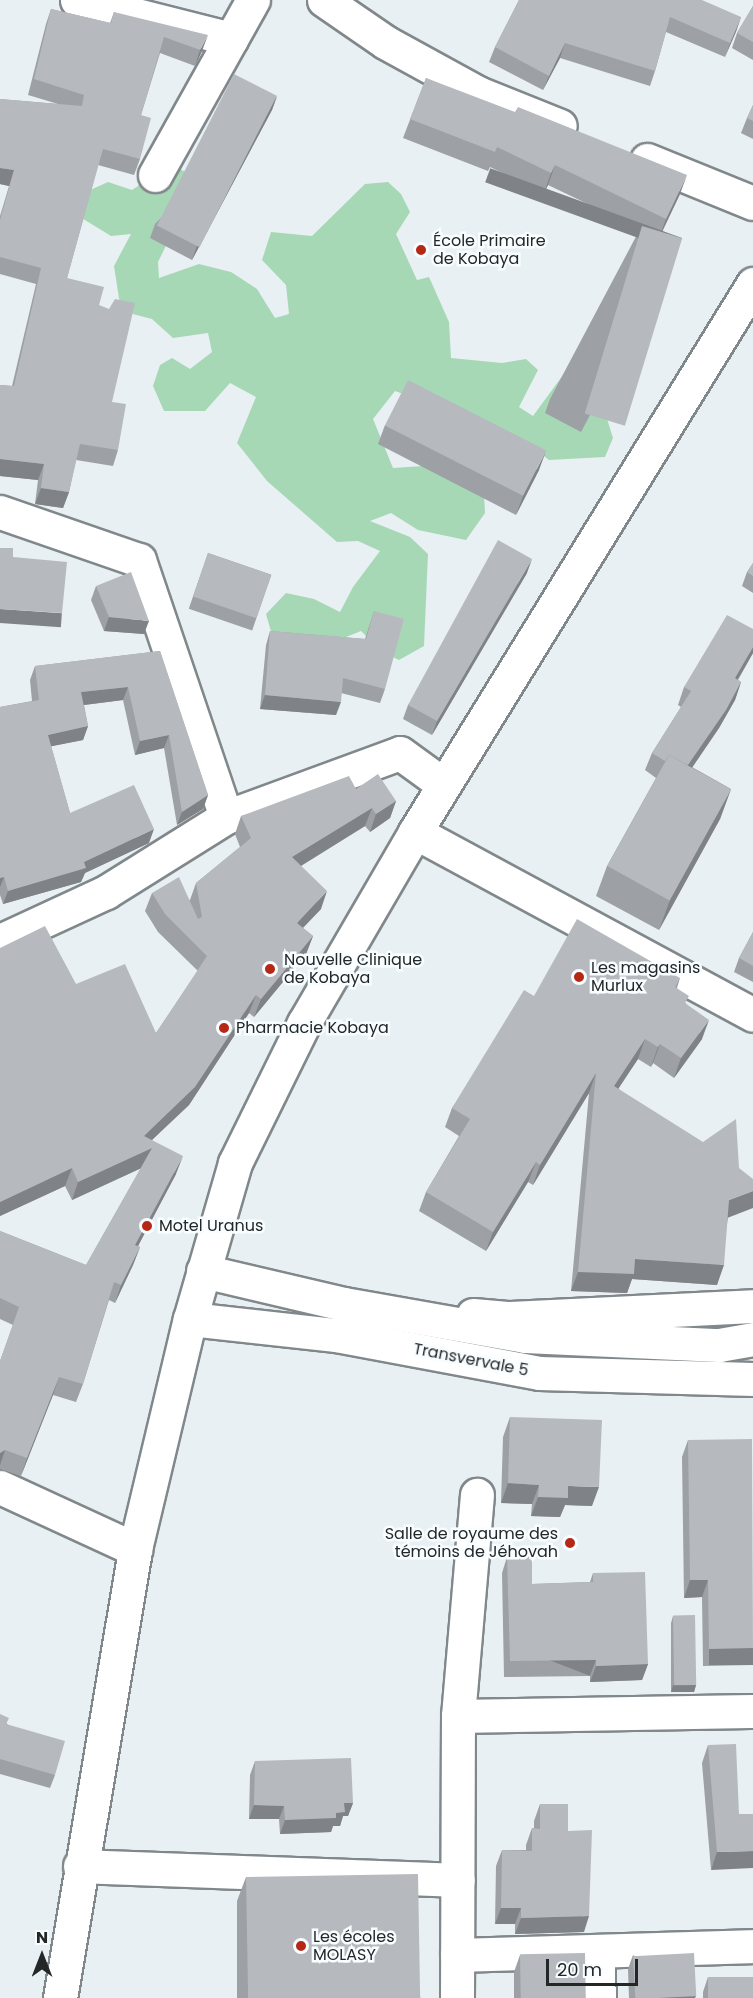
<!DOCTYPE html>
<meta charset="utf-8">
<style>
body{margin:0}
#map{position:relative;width:753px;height:1998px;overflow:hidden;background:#e8f0f3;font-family:Poppins,sans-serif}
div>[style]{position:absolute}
.green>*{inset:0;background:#a7d8b6}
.roads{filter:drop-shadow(2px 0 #81888b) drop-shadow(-2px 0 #81888b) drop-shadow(0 2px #81888b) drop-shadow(0 -2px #81888b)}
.minor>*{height:33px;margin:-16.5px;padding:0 16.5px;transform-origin:16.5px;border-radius:16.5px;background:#fff}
.major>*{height:33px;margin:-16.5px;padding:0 16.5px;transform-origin:16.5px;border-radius:16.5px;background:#fff}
.wall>*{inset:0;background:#9da0a4;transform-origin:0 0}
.shaded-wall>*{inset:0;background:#7f8286;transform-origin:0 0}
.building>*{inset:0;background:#b6babf;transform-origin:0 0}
.dots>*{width:16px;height:16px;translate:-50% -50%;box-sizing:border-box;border:3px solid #f8fdff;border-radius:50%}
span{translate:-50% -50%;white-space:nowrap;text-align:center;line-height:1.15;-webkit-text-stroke:5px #f8fdff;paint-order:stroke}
.poi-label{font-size:16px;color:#242728}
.left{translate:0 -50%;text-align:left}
.right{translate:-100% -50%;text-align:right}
.street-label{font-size:16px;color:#242728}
.north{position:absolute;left:12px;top:1926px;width:60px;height:60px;-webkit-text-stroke:4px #f8fdff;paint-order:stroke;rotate:0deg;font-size:16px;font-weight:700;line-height:24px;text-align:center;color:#242728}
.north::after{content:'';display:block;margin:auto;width:21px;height:27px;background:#242728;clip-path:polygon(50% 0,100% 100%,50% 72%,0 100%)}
.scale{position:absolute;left:546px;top:1959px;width:92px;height:27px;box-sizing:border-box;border:3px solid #242728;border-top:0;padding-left:8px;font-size:18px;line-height:21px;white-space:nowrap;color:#242728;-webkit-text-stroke:4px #f8fdff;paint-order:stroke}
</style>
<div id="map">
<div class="green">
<i style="clip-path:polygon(171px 164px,207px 184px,182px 213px,158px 262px,159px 278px,199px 264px,231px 272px,257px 289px,275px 318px,289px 314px,286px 285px,262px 260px,271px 232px,312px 236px,365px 184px,388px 182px,401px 194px,410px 212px,396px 234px,417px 280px,429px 277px,449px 322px,451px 358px,502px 363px,526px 359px,538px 370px,519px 407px,533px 416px,563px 375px,598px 390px,613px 438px,605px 457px,549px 460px,522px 439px,395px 391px,373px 419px,393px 468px,438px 465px,483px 476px,485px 513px,466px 540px,418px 530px,391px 513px,370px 521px,410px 537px,428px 554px,424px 646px,399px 660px,382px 652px,361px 631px,326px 645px,272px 635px,266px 614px,286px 593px,314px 599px,340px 612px,353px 587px,380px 551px,358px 541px,337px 542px,267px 481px,237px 443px,256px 397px,230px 383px,205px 411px,164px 411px,153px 386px,160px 365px,172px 358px,190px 369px,212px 352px,208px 333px,173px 338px,152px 319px,121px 311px,114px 266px,131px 234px,111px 236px,80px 217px,77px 196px,108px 182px,132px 190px)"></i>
</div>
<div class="roads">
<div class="minor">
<i style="left:77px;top:0;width:159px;rotate:14.2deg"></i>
<i style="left:324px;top:0;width:74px;rotate:34.5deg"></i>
<i style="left:385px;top:42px;width:106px;rotate:28.7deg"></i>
<i style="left:478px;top:93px;width:88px;rotate:21.9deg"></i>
<i style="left:647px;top:160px;width:114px;rotate:22.1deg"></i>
<i style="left:155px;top:175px;width:201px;rotate:-60.8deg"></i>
<i style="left:0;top:512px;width:147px;rotate:19.1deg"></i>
<i style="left:139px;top:560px;width:271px;rotate:71.3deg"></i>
<i style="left:415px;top:832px;width:384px;rotate:28.4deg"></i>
<i style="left:0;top:941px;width:117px;rotate:-24.8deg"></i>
<i style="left:106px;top:892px;width:142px;rotate:-32deg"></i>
<i style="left:226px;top:817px;width:185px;rotate:-20.2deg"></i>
<i style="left:400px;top:753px;width:54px;rotate:36deg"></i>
<i style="left:473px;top:1315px;width:37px;rotate:5deg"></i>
<i style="left:510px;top:1318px;width:243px;rotate:-2.8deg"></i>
<i style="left:0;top:1487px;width:149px;rotate:24.7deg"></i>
<i style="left:458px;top:1716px;width:295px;rotate:-1deg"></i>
<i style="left:80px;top:1866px;width:378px;rotate:2.1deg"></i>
<i style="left:597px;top:1951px;width:47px;rotate:87.6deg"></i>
<i style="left:457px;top:1955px;width:296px;rotate:-1.7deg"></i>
<i style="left:457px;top:1998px;width:282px;rotate:-89.8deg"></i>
<i style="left:458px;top:1716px;width:222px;rotate:-85.1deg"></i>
</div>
<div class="major">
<i style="left:203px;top:1271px;width:145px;rotate:13.2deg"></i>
<i style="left:344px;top:1304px;width:184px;rotate:10deg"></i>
<i style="left:525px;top:1336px;width:194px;rotate:2.7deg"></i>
<i style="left:719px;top:1345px;width:35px;rotate:-10deg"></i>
<i style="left:190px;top:1319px;width:147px;rotate:6.3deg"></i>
<i style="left:336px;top:1335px;width:207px;rotate:10.6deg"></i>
<i style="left:539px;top:1373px;width:214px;rotate:1.6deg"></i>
<i style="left:60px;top:1998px;width:455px;rotate:-80.5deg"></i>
<i style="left:135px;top:1549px;width:236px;rotate:-76.6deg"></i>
<i style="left:190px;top:1319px;width:162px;rotate:-73.9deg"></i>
<i style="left:235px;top:1163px;width:156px;rotate:-63.8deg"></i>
<i style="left:304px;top:1023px;width:221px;rotate:-59.8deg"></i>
<i style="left:415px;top:832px;width:644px;rotate:-58.33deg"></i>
</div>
</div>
<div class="wall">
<i style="clip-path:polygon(519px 0,741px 17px,725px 57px,666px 32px,655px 71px,650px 86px,560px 58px,543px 90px,489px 62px,495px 47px)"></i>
<i style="clip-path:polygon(753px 6px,753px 60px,732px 48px,737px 33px)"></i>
<i style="clip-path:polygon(51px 9px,110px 23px,114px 12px,202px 51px,195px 66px,160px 53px,141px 115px,140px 159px,134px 175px,98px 165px,67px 278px,99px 305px,118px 450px,113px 466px,76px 460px,69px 492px,63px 508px,35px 504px,38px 480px,0 476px,0 385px,12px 386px,36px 284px,0 274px,0 216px,9px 186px,0 184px,0 99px,58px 104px,28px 95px,46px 24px)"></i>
<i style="clip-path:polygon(426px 78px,680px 194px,662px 232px,677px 252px,581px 432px,545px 413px,550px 399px,640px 229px,548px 185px,544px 193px,490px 167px,488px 171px,403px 138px)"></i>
<i style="clip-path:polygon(277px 96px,272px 110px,192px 260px,150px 238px,155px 224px)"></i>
<i style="clip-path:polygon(753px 105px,753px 139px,741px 133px,747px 118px)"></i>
<i style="clip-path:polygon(385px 425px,539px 470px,516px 515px,378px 444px)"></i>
<i style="left:208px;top:553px;width:67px;height:59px;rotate:19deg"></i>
<i style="clip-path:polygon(753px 563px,753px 593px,742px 586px,747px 572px)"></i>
<i style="clip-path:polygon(527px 573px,432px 735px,403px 719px,408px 705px)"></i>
<i style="clip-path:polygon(96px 586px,144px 634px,104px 631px,91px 600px)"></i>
<i style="clip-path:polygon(374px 611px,385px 689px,380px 703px,341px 693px,336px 715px,260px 709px,266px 645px,270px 631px,365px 639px)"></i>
<i style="clip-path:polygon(753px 629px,753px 653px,738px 680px,741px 682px,735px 700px,719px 728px,692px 767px,731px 789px,720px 819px,659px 930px,596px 896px,607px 866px,656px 778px,645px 770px,652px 753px,681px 707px,678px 705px,684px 687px)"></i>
<i style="clip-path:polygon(160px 651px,208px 795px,203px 809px,177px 825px,164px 748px,135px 755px,123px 700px,84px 705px,88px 726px,83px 740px,51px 746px,70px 813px,149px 843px,85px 873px,81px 882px,3px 904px,0 895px,0 707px,32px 701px,30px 680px,35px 666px)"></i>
<i style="clip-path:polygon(356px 789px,396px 801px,390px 818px,370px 832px,365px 826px,301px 866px,321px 909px,303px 928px,313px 936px,306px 954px,254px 1017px,249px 1013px,189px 1105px,152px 1140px,176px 1174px,138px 1246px,140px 1247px,133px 1265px,115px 1303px,109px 1300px,83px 1384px,76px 1402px,53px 1395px,21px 1476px,0 1469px,0 1361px,13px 1325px,0 1319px,0 1231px,86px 1265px,141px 1168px,72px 1200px,65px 1186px,0 1216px,0 948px,76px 984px,156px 1033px,198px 971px,158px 932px,145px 911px,152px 893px,190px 900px,196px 883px,240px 847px,235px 834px,241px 816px)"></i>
<i style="clip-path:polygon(753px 932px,753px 982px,734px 972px,739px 958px)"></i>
<i style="clip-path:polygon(680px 978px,677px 988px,686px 1004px,702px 1039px,674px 1078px,653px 1063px,651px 1067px,638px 1059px,618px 1088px,728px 1218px,717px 1285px,632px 1279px,627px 1293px,571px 1291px,589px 1093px,533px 1185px,528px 1182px,486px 1251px,419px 1211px,426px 1192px,459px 1136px,445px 1127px,452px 1108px,534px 996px)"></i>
<i style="clip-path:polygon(510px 1417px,592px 1506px,565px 1505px,560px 1517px,531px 1516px,532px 1504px,501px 1503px,503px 1437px)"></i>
<i style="clip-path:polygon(688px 1440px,753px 1665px,703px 1666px,702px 1597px,684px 1598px,682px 1457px)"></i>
<i style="clip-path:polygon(507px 1557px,532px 1584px,590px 1582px,593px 1573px,648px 1664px,642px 1680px,590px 1682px,590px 1676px,504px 1677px,502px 1573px)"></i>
<i style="clip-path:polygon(673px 1616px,696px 1685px,694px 1692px,671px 1692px,671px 1623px)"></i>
<i style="clip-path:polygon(0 1714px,7px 1724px,55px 1775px,50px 1788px,0 1774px)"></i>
<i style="clip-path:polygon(708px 1745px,739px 1814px,711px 1870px,702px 1763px)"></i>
<i style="clip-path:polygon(255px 1761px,353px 1803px,348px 1816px,343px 1816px,340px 1826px,333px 1826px,331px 1832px,280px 1834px,279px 1819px,249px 1819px,250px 1775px)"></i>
<i style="clip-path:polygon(540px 1804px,568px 1831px,584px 1932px,515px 1934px,515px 1924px,495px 1924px,496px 1866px,502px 1850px,526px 1850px,526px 1845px,532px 1828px,534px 1828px,534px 1821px)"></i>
<i style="clip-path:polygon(246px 1877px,421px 1998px,237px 1998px,237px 1901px)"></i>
<i style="clip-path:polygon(520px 1955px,586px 1998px,514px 1998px,514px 1972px)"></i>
<i style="clip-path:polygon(633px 1955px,695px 1998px,629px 1998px,628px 1969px)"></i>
<i style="clip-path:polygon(708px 1977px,753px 1998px,703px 1998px,703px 1992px)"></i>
</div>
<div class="shaded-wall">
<i style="clip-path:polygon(741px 17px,736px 32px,725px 57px,730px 43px)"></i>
<i style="clip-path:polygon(208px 35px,202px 51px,195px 66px,200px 50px)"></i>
<i style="clip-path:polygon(565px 43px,560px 58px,543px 90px,549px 76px)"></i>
<i style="clip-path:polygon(277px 96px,272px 110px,192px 260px,197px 246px)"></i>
<i style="clip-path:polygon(555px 165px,548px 185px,544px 193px,551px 173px)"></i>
<i style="clip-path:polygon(0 168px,14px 170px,9px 186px,0 184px)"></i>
<i style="clip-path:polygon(687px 175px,680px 194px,659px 238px,666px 219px)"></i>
<i style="left:682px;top:238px;width:15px;height:204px;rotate:110deg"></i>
<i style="clip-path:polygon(546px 451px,539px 470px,516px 515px,523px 496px)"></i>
<i style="clip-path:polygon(0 459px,44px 464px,38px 480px,0 476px)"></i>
<i style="clip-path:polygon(41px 488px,69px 492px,63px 508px,35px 504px)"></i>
<i style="clip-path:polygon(532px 559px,527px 573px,432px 735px,437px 721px)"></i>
<i style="left:0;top:609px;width:62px;height:14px;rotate:4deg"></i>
<i style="clip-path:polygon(109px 617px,149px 621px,144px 634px,104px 631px)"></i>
<i style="clip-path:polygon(753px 647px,753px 653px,728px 696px,735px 678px)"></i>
<i style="clip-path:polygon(741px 682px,735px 700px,719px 728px,677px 790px,683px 772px)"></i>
<i style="clip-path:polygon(128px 687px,123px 700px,76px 706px,81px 692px)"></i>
<i style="clip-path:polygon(265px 695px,341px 702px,336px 715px,260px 709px)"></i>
<i style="clip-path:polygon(88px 726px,83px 740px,43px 748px,48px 735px)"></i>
<i style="clip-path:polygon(169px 735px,164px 748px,135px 755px,140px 741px)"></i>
<i style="clip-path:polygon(731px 789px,720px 819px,659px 930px,670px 900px)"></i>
<i style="clip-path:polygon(208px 795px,203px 809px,177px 825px,182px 812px)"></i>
<i style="clip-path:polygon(396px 801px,390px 818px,370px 832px,376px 814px)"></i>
<i style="clip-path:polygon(372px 808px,365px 826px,286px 875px,292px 857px)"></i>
<i style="clip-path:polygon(154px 829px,149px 843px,85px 873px,81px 882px,3px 904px,8px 891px,84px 862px)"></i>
<i style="clip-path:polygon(4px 877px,0 887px,0 878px)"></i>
<i style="clip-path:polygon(327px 891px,321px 909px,290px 941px,297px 923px)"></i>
<i style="clip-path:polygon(313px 936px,306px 954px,254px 1017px,261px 999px)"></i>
<i style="clip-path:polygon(256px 995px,249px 1013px,189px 1105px,137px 1154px,144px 1136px)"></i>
<i style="clip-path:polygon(709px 1020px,702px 1039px,674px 1078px,681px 1058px)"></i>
<i style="clip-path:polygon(645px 1039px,638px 1059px,607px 1106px,614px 1086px)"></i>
<i style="clip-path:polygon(660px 1044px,653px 1063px,651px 1067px,658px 1047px)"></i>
<i style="clip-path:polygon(596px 1073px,589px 1093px,533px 1185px,540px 1165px)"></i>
<i style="clip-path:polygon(152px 1148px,146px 1166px,72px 1200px,78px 1182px)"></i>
<i style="clip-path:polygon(183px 1156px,176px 1174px,129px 1263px,135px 1245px)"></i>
<i style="clip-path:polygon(536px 1162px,528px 1182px,486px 1251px,493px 1232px)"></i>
<i style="clip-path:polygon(72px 1168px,65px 1186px,0 1216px,0 1202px)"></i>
<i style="clip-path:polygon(753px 1191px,753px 1208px,722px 1220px,729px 1200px)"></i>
<i style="clip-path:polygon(140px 1247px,133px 1265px,115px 1303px,121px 1285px)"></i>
<i style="clip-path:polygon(635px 1259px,724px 1265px,717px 1285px,632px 1279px,627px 1293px,571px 1291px,578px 1272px)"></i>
<i style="clip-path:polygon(59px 1377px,53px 1395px,21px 1476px,27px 1458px)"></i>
<i style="clip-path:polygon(5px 1450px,0 1465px,0 1453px)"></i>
<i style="clip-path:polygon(508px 1483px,539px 1485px,532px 1504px,501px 1503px)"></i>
<i style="clip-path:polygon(568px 1486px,599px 1487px,592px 1506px,565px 1505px,560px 1517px,531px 1516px,538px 1497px)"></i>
<i style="clip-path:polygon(690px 1580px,708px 1580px,702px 1597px,684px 1598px)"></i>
<i style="left:753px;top:1648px;width:17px;height:44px;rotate:90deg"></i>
<i style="left:596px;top:1660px;width:17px;height:86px;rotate:111deg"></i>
<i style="clip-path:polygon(648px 1664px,642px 1680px,590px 1682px,596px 1666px)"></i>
<i style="clip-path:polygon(673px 1685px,696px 1685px,694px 1692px,671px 1692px)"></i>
<i style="clip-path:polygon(344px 1803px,353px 1803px,348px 1816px,343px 1816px,340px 1826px,333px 1826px,331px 1832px,280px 1834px,285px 1820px,336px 1813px)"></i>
<i style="clip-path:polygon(254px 1805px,284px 1806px,279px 1819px,249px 1819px)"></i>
<i style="clip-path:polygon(753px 1851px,753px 1868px,711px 1870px,717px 1852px)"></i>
<i style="clip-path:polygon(501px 1908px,521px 1908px,515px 1924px,495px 1924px)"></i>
<i style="clip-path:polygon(589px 1916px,584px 1932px,515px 1934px,521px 1918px)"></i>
<i style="clip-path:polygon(696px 1996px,695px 1998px,634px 1998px,635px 1998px)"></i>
</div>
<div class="building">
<i style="clip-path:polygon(519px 0,702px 0,741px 17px,730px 43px,670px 17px,655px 71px,565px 43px,549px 76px,495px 47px)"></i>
<i style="clip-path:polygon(753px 6px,753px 42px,737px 33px)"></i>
<i style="clip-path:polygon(51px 9px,111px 23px,114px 12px,208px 35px,200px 50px,164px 37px,141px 115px,151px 118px,140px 159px,103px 149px,67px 278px,104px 287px,99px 305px,109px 309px,115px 299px,135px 303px,112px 402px,126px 404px,118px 450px,80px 444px,69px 492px,41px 488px,44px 464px,0 459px,0 385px,14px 386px,41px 268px,0 257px,0 220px,14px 170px,0 168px,0 99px,82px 106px,84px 95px,34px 79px)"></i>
<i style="left:234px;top:74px;width:48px;height:170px;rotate:27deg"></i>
<i style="clip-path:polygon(426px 78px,515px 112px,518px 107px,687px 175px,666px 219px,555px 165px,551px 173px,497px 147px,495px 152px,410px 119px)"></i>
<i style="clip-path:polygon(753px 105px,753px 121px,747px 118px)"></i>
<i style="left:642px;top:226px;width:42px;height:196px;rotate:17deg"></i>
<i style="left:408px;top:380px;width:155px;height:51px;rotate:27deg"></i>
<i style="clip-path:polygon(498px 540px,532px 559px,437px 721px,408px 705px)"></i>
<i style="clip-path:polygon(0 548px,13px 548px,13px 557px,67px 562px,62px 613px,0 609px)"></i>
<i style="left:208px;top:553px;width:67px;height:46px;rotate:19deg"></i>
<i style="clip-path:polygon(753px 563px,753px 576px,747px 572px)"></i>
<i style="clip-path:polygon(131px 572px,149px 621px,109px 617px,96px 586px)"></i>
<i style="clip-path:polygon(374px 611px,404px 619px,385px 689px,343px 678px,341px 702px,265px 695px,270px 631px,366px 639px)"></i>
<i style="clip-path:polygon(727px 615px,753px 629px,753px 647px,735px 678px,741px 682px,726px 710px,688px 765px,669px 755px,665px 761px,652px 753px,691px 691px,684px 687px)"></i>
<i style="clip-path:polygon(160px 651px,208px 795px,182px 812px,169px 735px,140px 741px,128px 687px,81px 692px,88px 726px,48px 735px,70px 813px,134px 785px,154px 829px,84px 862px,86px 868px,8px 891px,4px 877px,0 878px,0 707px,39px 700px,35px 666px)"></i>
<i style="left:669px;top:755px;width:71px;height:127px;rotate:29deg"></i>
<i style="clip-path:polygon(378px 774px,396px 801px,376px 814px,372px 808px,292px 857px,327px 891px,297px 923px,313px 936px,261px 999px,256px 995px,195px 1087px,144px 1136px,183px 1156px,135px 1245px,140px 1247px,121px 1285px,114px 1282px,83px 1384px,59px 1377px,27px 1458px,5px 1450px,0 1453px,0 1361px,19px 1307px,0 1298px,0 1231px,86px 1265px,152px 1148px,78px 1182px,72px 1168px,0 1202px,0 948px,45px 926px,76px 984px,125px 964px,156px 1033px,207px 956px,165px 914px,152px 893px,179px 877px,198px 919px,202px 917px,196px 883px,251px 838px,241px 816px,349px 776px,356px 789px)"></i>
<i style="clip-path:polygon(577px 919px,680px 978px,675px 987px,689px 996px,685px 1003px,709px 1020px,681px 1058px,660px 1044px,658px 1047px,645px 1039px,614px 1086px,703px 1142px,736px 1119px,739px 1168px,753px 1179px,753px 1191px,729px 1200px,724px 1265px,635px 1259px,634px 1274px,578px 1272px,596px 1073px,540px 1165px,536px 1162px,493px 1232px,426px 1192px,470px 1119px,452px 1108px,524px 990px,534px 996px)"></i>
<i style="clip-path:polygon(753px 932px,753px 966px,739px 958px)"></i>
<i style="clip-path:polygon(510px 1417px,602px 1420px,599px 1487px,568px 1486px,568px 1498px,538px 1497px,539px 1485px,508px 1483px)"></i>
<i style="clip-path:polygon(752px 1439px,753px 1648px,709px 1649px,708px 1580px,690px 1580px,688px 1440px)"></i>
<i style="clip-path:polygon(532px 1556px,532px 1584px,593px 1582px,593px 1573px,645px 1572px,648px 1664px,596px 1666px,596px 1660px,510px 1661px,507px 1557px)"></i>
<i style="left:695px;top:1615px;width:70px;height:22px;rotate:89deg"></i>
<i style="clip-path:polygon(0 1714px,9px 1718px,6px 1724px,65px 1741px,55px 1775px,0 1759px)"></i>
<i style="clip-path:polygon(736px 1744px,739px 1814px,753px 1814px,753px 1851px,717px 1852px,708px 1745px)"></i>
<i style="clip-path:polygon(351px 1758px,353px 1803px,344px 1803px,345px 1812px,336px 1813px,336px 1818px,285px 1820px,284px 1806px,254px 1805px,255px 1761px)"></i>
<i style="clip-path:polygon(540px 1804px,568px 1804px,568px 1831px,592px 1830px,589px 1916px,521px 1918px,521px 1908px,501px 1908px,502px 1850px,532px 1851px,532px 1828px,540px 1829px)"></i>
<i style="left:418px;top:1874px;width:124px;height:172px;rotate:89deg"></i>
<i style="left:585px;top:1953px;width:45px;height:65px;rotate:89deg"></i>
<i style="left:694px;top:1953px;width:43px;height:61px;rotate:87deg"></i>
<i style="left:708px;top:1977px;width:45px;height:21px"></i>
</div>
<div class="dots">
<i style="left:421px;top:250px;background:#b52816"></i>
<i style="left:270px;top:969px;background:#b52816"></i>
<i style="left:579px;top:977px;background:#b52816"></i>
<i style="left:224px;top:1028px;background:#b52816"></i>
<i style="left:147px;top:1226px;background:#b52816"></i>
<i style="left:570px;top:1543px;background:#b52816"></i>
<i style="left:301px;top:1946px;background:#b52816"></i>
</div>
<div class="poi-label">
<span class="left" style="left:433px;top:250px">École Primaire<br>de Kobaya</span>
<span class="left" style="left:284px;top:969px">Nouvelle Clinique<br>de Kobaya</span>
<span class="left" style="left:591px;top:977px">Les magasins<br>Murlux</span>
<span class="left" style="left:236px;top:1028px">Pharmacie Kobaya</span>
<span class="left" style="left:159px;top:1226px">Motel Uranus</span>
<span class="right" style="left:558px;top:1543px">Salle de royaume des<br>témoins de Jéhovah</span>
<span class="left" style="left:313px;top:1946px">Les écoles<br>MOLASY</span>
</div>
<div class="street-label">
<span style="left:471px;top:1360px;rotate:11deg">Transvervale 5</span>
</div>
<div class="north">N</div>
<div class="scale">20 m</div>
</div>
